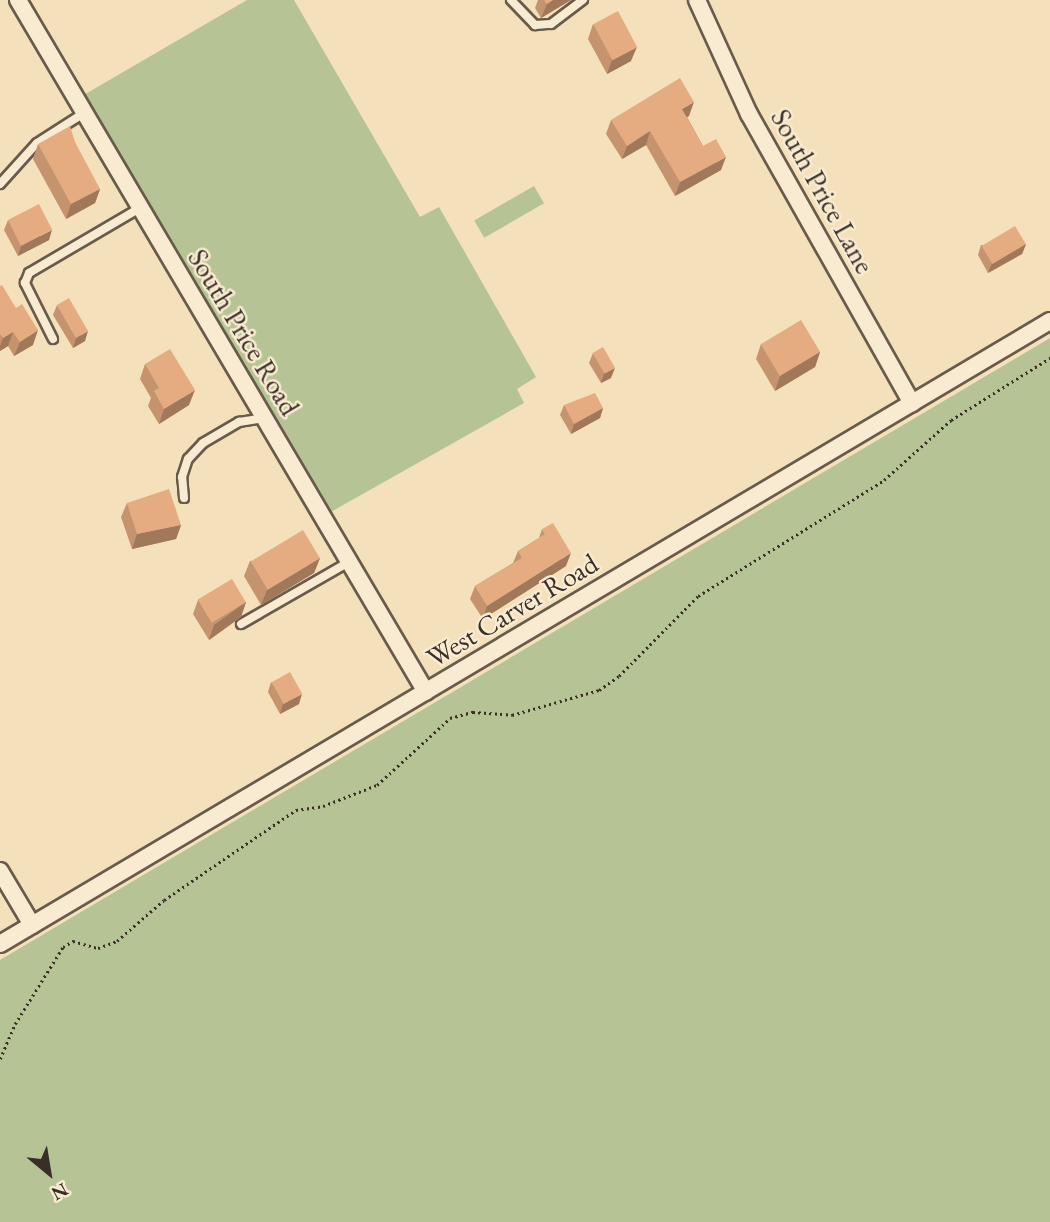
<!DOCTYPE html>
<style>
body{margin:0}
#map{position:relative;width:1050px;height:1222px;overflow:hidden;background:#f4e0ba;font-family:"EB Garamond",serif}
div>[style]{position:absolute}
.green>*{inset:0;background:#b6c394;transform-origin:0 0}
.path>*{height:2.5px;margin-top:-1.25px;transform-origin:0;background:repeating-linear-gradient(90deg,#392f26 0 2px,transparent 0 5.5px)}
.roads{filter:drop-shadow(2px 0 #685b4b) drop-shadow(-2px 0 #685b4b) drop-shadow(0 2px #685b4b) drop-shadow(0 -2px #685b4b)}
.lane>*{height:8px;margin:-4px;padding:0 4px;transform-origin:4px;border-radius:4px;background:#f8ebd2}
.street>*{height:16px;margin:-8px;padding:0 8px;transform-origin:8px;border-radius:8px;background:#f8ebd2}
.wall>*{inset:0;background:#c5946f}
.shaded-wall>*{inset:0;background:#a0785a}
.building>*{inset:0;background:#e5ac81;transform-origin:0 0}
span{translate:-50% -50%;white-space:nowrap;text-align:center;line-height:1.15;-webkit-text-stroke:5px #f8ebd2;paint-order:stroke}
.street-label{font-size:28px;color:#392f26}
.north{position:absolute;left:14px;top:1138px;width:70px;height:70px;-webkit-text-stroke:5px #f8ebd2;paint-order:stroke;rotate:150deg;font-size:19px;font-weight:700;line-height:28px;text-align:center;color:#392f26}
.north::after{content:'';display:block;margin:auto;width:24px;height:32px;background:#392f26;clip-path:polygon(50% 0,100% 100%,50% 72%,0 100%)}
</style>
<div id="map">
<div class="green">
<i style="clip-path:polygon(247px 0,294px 0,420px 217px,439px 207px,536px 377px,517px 389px,524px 403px,329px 513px,82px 96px)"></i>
<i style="left:534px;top:186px;width:20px;height:69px;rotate:60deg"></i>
<i style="clip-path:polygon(1050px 338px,1050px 1222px,0 1222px,0 960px)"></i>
</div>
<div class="path">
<i style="left:0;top:1059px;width:38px;rotate:-67deg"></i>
<i style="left:15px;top:1024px;width:91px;rotate:-58.1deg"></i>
<i style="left:63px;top:947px;width:12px;rotate:-31deg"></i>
<i style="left:73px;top:941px;width:26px;rotate:16deg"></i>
<i style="left:98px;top:948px;width:20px;rotate:-20deg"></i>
<i style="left:117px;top:941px;width:62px;rotate:-41.1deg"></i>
<i style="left:164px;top:900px;width:160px;rotate:-34.3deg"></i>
<i style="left:296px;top:810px;width:27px;rotate:-8deg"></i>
<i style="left:323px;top:806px;width:58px;rotate:-21.3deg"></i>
<i style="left:377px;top:785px;width:99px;rotate:-42.5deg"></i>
<i style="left:450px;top:718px;width:24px;rotate:-15deg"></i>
<i style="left:473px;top:712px;width:39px;rotate:4deg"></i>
<i style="left:512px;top:715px;width:91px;rotate:-16deg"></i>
<i style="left:599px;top:690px;width:24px;rotate:-35deg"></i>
<i style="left:619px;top:676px;width:112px;rotate:-45.4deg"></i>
<i style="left:698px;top:596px;width:219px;rotate:-31.9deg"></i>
<i style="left:884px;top:480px;width:90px;rotate:-41.8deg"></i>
<i style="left:951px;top:420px;width:117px;rotate:-32.1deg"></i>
</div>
<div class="roads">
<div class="lane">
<i style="left:511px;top:0;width:35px;rotate:46deg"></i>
<i style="left:535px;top:25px;width:16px;rotate:-4deg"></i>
<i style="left:551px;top:24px;width:40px;rotate:-37deg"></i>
<i style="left:0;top:184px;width:55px;rotate:-47.9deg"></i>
<i style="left:37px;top:143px;width:56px;rotate:-32.6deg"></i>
<i style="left:53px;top:339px;width:63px;rotate:-116.6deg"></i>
<i style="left:25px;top:283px;width:11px;rotate:-68deg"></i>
<i style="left:29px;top:273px;width:129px;rotate:-30.4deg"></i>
<i style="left:184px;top:498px;width:21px;rotate:-95deg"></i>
<i style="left:182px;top:477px;width:19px;rotate:-72deg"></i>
<i style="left:188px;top:459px;width:22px;rotate:-47deg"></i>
<i style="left:203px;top:443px;width:42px;rotate:-30.3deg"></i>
<i style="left:239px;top:422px;width:25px;rotate:-9deg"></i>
<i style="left:241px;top:624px;width:125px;rotate:-29.9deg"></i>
</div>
<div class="street">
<i style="left:18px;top:0;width:803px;rotate:59.48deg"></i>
<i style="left:697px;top:0;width:125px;rotate:65.5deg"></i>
<i style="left:749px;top:114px;width:332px;rotate:60.6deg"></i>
<i style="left:0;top:871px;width:63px;rotate:59.3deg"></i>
<i style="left:0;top:944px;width:1221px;rotate:-30.68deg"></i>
</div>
</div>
<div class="wall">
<i style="clip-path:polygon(538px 0,571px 0,541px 18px,535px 8px)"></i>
<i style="clip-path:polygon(593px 24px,631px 61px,607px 74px,588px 39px)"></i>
<i style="clip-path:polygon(689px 116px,687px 117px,703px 146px,721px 170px,675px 196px,646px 145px,622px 159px,606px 134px,611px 120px)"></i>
<i style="clip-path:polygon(38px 144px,100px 189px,95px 203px,66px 219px,33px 159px)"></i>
<i style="clip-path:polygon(8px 220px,49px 240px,18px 256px,4px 230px)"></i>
<i style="clip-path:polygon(1026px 244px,1022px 254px,988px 273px,978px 255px,981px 245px)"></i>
<i style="clip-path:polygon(0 286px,33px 345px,14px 356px,8px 346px,0 351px)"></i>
<i style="clip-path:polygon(57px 305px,85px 341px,73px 348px,53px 315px)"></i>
<i style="clip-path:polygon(761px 344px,820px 352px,815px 367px,775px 391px,756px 359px)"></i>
<i style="clip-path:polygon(593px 353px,611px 378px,601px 383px,589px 363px)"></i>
<i style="clip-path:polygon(145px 364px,189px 405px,159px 424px,148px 406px,151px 398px,140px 379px)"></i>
<i style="clip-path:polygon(564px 405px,603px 408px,600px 418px,571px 434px,560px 415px)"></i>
<i style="clip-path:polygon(127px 503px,181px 525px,176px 539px,132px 549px,121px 517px)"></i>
<i style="clip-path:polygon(542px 529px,566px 566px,483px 619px,470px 599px,475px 586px,513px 563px,518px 551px,539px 538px)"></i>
<i style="clip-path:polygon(320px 558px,314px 573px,261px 605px,244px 576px,250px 561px)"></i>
<i style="clip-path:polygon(198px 600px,246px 602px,241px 617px,209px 640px,193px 614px)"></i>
<i style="clip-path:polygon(271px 682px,299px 704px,280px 714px,268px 692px)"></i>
</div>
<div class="shaded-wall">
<i style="clip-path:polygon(553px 0,571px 0,541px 18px,547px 4px)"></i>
<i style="clip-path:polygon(637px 47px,631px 61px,607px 74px,612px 60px)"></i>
<i style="clip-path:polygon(694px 102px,689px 116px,677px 123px,682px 109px)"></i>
<i style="clip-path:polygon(650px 131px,646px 145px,622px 159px,627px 146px)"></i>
<i style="clip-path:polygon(726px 157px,721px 170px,675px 196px,680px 182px)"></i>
<i style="clip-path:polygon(100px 189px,95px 203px,66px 219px,71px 204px)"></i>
<i style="clip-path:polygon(52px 230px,49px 240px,18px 256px,21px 246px)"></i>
<i style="clip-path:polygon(1026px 244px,1022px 254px,988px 273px,992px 263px)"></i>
<i style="clip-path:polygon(38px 330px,33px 345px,14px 356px,20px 342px)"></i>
<i style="clip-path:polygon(88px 331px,85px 341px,73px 348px,76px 338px)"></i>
<i style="clip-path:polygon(13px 332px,8px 346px,0 351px,0 346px,3px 338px)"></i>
<i style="clip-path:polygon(820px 352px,815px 367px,775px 391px,780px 376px)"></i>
<i style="clip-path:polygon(615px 368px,611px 378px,601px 383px,604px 373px)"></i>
<i style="clip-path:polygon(195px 390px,189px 405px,159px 424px,164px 409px)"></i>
<i style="clip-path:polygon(603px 408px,600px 418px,571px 434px,574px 424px)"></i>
<i style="clip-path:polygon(181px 525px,176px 539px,132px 549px,137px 534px)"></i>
<i style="clip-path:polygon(571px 553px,566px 566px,483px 619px,487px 606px)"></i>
<i style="clip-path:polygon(320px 558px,314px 573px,261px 605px,267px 590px)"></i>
<i style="clip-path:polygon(246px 602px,241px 617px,209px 640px,214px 625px)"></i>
<i style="clip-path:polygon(302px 694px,299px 704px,280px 714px,283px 704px)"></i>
</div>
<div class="building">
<i style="clip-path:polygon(544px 0,553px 0,547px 4px)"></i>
<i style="left:618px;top:11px;width:41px;height:28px;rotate:62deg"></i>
<i style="clip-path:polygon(680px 78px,694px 102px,682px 109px,703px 146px,716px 139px,726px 157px,680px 182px,650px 131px,627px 146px,611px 120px)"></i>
<i style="clip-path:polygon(70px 126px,75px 142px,100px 189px,71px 204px,38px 144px)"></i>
<i style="left:39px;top:204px;width:29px;height:35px;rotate:63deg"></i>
<i style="left:1015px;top:226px;width:21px;height:39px;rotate:59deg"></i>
<i style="clip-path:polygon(2px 285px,16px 308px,22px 304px,38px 330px,20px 342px,13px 332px,3px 338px,0 334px,0 286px)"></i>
<i style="left:69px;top:298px;width:38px;height:14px;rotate:60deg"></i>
<i style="left:801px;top:320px;width:37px;height:47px;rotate:59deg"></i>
<i style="left:603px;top:347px;width:24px;height:12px;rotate:60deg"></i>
<i style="clip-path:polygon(170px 349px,195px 390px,164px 409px,154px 391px,159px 388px,145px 364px)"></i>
<i style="clip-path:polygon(595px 393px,603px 408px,574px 424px,564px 405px)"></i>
<i style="clip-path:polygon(169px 489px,181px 525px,137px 534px,127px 503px)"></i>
<i style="clip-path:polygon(553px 523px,571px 553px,487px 606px,475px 586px,522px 558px,518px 551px,545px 534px,542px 529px)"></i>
<i style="left:303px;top:530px;width:33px;height:61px;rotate:59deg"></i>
<i style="left:232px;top:579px;width:27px;height:40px;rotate:59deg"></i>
<i style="left:290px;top:672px;width:25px;height:21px;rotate:61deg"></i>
</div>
<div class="street-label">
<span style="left:823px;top:191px;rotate:61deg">South Price Lane</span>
<span style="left:244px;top:332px;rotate:59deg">South Price Road</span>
<span style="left:512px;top:610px;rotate:-31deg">West Carver Road</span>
</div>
<div class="north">N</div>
</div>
